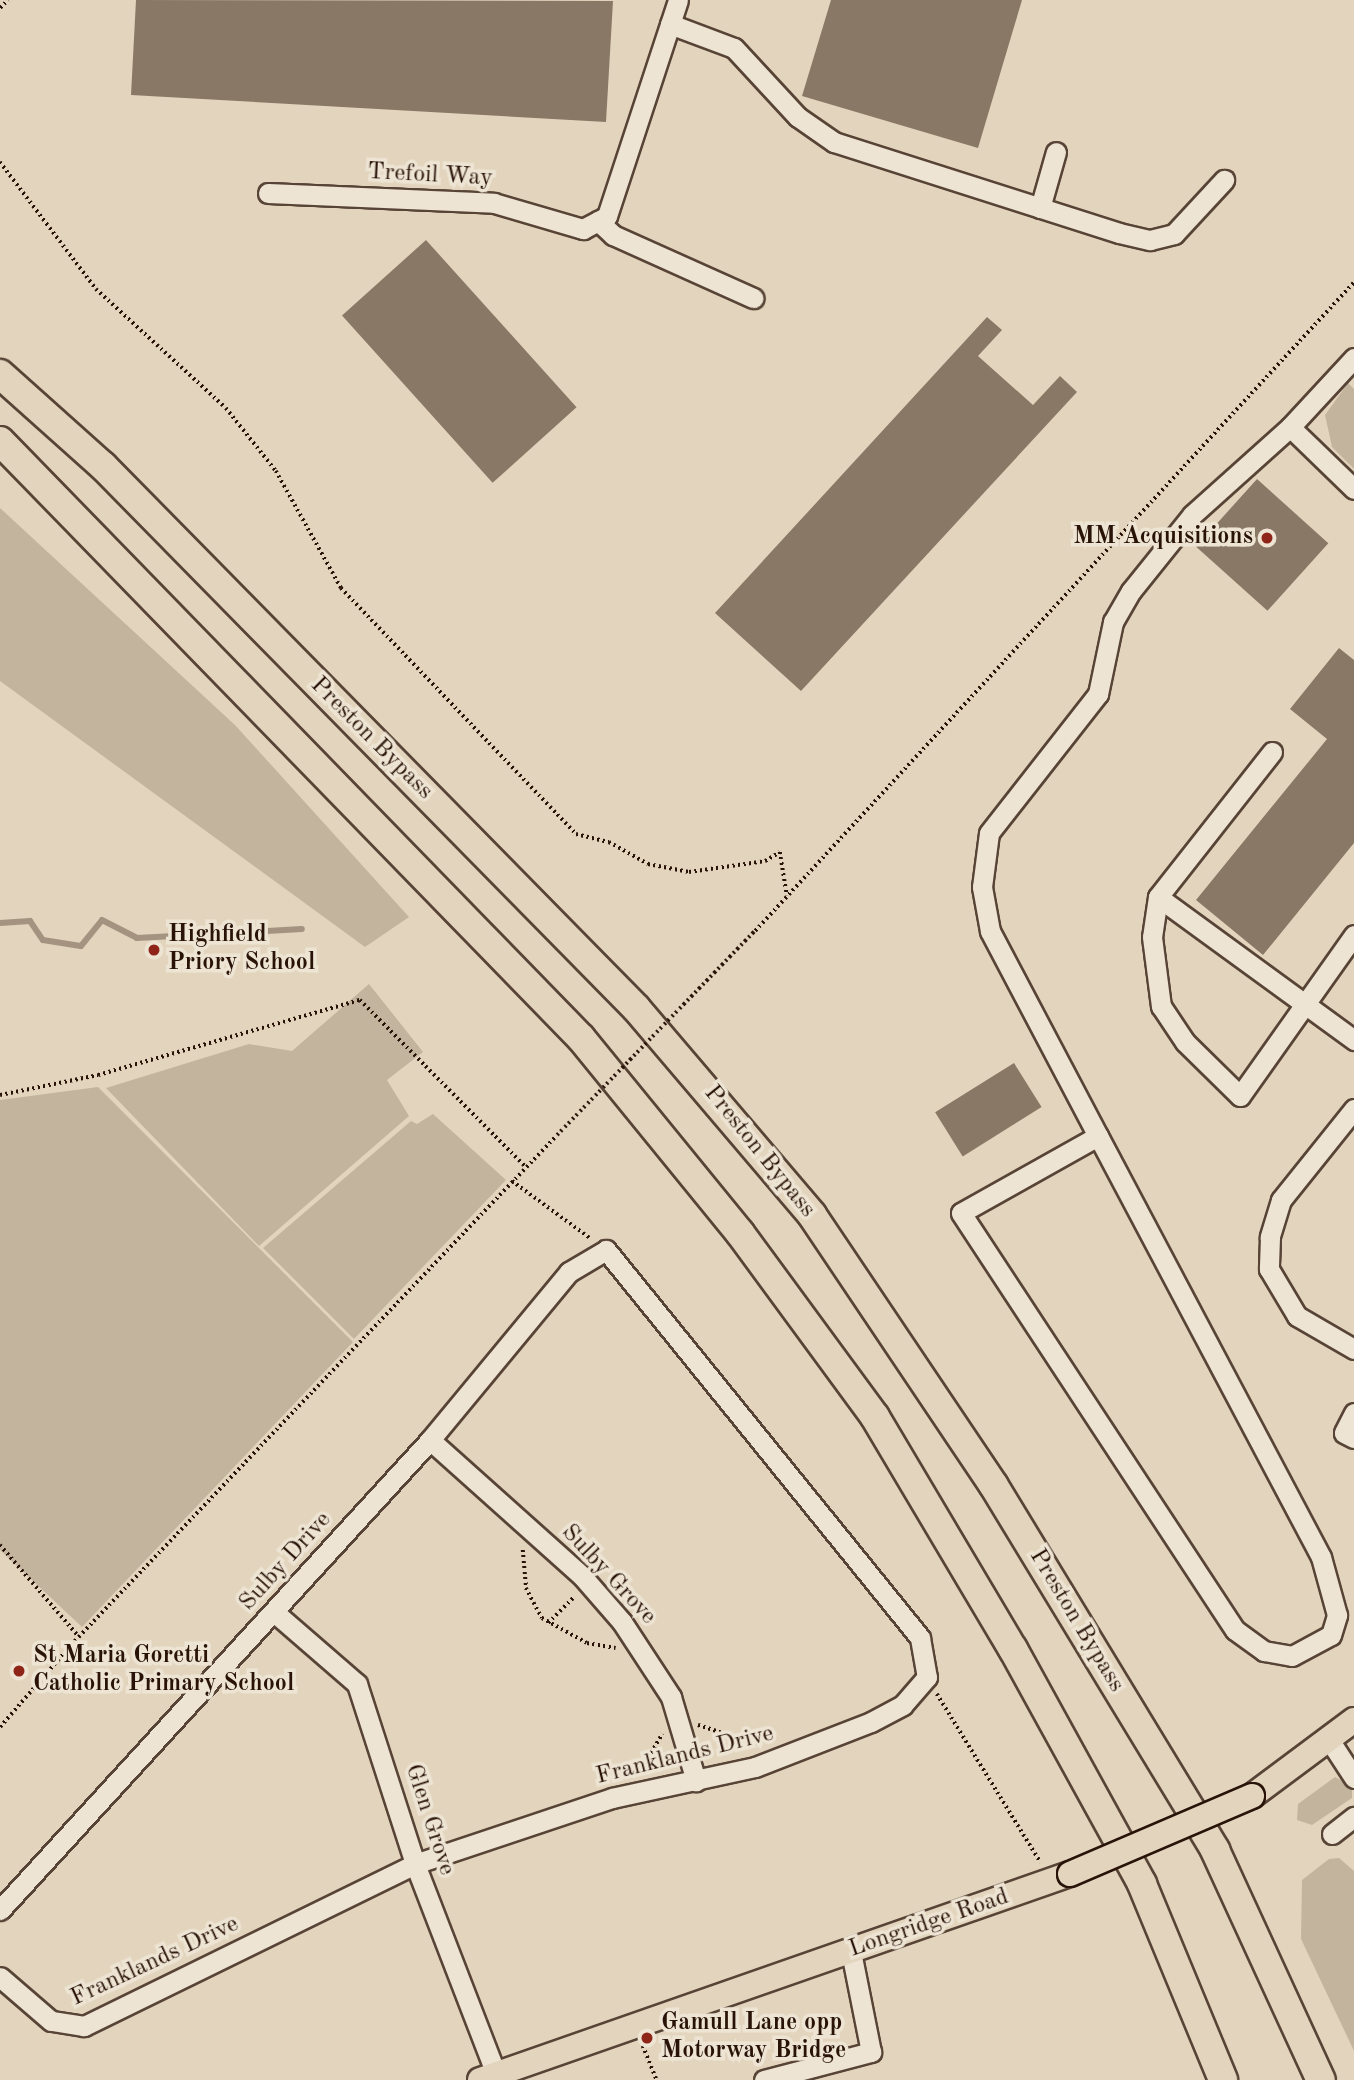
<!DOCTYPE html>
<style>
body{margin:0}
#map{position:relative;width:1354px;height:2080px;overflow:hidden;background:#e3d5bd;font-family:"Old Standard TT",serif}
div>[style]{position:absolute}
.green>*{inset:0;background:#c3b49e}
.stream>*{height:6px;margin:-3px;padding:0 3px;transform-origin:3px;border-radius:3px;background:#a49380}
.building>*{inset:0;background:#8a7867;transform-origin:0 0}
.path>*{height:3.5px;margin-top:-1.75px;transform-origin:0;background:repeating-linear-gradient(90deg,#291309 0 2px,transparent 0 5.5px)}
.roads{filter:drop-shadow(2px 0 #584436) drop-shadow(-2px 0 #584436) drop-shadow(0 2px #584436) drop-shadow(0 -2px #584436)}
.minor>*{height:19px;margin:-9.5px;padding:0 9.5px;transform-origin:9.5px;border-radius:9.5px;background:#ede4d4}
.major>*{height:24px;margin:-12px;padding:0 12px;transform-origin:12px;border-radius:12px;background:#e3d5bd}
.highway>*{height:28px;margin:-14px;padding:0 14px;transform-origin:14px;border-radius:14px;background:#e3d5bd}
.path-bridge>*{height:3.5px;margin-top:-1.75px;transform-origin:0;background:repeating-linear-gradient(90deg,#291309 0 2px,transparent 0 5.5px)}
.bridges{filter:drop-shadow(2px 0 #291309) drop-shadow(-2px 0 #291309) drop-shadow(0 2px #291309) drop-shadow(0 -2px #291309)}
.major-bridge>*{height:24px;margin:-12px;padding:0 12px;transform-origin:12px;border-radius:12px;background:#e3d5bd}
.dots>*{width:19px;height:19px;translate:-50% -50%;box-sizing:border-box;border:4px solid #ede4d4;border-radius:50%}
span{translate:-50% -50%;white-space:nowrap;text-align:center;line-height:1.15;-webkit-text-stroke:7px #ede4d4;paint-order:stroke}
.street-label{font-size:24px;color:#291309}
.poi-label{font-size:24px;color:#291309;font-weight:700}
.right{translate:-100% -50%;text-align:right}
.left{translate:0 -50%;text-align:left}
</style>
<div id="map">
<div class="green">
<i style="clip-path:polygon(1348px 383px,1354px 389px,1354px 469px,1332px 447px,1325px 415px)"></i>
<i style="clip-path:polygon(0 508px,235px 725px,409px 917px,365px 947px,0 681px)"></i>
<i style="clip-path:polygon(369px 984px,423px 1052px,387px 1080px,409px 1116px,259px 1246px,106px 1088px,249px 1044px,292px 1051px)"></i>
<i style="clip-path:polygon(98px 1087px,353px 1342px,82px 1627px,0 1550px,0 1100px)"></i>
<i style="clip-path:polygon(433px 1114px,506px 1180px,354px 1339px,263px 1248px,411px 1121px,417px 1124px)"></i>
<i style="clip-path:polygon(1335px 1777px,1352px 1786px,1352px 1798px,1312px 1825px,1297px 1820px,1298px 1804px)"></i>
<i style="clip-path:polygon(1339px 1858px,1354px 1871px,1354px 2051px,1301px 1939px,1302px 1880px,1329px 1859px)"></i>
</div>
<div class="stream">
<i style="left:0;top:923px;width:30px;rotate:-4deg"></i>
<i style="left:30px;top:921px;width:23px;rotate:56deg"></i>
<i style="left:43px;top:940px;width:38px;rotate:9deg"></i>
<i style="left:81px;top:946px;width:33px;rotate:-51deg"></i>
<i style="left:102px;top:920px;width:39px;rotate:27deg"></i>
<i style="left:137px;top:938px;width:165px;rotate:-3.1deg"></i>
</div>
<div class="building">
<i style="clip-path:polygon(136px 0,613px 1px,606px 122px,131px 95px)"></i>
<i style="clip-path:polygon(831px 0,1022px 0,978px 148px,802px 96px)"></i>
<i style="left:426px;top:240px;width:225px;height:113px;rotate:48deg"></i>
<i style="clip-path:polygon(987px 317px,1002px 330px,978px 356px,1033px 405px,1060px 376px,1077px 392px,801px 691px,715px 613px)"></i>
<i style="left:1257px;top:479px;width:96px;height:91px;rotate:42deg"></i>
<i style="clip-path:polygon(1339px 648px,1354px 660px,1354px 843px,1263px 955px,1196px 900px,1327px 739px,1290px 709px)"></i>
<i style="left:1014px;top:1063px;width:52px;height:93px;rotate:58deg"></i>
</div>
<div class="path">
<i style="left:0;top:8px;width:11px;rotate:-45deg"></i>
<i style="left:0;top:162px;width:159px;rotate:52.9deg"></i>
<i style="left:96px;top:289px;width:176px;rotate:42.5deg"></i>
<i style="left:226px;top:408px;width:80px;rotate:51.6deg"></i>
<i style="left:276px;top:471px;width:134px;rotate:60.9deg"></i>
<i style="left:341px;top:588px;width:340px;rotate:46.3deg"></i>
<i style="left:576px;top:834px;width:34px;rotate:14deg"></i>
<i style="left:609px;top:842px;width:45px;rotate:29.4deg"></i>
<i style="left:648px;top:864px;width:42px;rotate:11deg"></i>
<i style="left:689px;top:872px;width:77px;rotate:-8.2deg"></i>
<i style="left:765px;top:861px;width:17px;rotate:-31deg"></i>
<i style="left:780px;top:852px;width:44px;rotate:80.8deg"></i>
<i style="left:755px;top:931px;width:883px;rotate:-47.29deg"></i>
<i style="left:0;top:1095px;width:100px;rotate:-11.5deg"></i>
<i style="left:98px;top:1075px;width:273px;rotate:-16deg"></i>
<i style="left:360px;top:1000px;width:235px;rotate:45.2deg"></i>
<i style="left:512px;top:1181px;width:97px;rotate:36.2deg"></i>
<i style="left:0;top:1545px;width:121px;rotate:49.3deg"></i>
<i style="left:523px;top:1550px;width:38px;rotate:85deg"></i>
<i style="left:526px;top:1588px;width:34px;rotate:62deg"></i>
<i style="left:542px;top:1618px;width:51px;rotate:29.1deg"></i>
<i style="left:587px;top:1643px;width:29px;rotate:10deg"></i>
<i style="left:548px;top:1623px;width:37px;rotate:-45deg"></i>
<i style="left:937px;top:1694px;width:198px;rotate:58.4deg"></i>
<i style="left:698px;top:1725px;width:62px;rotate:17.9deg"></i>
<i style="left:0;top:1727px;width:108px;rotate:-49.1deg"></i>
<i style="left:71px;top:1645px;width:704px;rotate:-46.38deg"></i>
<i style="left:640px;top:1772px;width:44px;rotate:-59.9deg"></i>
<i style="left:643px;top:2046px;width:37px;rotate:68deg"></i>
</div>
<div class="roads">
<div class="minor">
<i style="left:670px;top:24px;width:68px;rotate:20.6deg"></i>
<i style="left:734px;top:48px;width:94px;rotate:47.2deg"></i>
<i style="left:798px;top:117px;width:44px;rotate:34.8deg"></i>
<i style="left:834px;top:142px;width:299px;rotate:17.7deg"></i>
<i style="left:1119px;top:233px;width:32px;rotate:13deg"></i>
<i style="left:1150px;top:240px;width:25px;rotate:-14deg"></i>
<i style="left:1174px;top:234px;width:74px;rotate:-47.2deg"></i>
<i style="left:268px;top:193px;width:226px;rotate:2.5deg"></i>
<i style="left:494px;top:203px;width:93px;rotate:16.3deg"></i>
<i style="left:583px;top:229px;width:27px;rotate:-28deg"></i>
<i style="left:607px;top:216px;width:227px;rotate:-71.8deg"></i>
<i style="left:1040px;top:208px;width:58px;rotate:-74.1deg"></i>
<i style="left:598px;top:221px;width:21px;rotate:43deg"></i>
<i style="left:613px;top:235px;width:154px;rotate:24.2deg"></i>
<i style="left:1354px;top:358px;width:94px;rotate:132.8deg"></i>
<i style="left:1290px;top:427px;width:89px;rotate:44.1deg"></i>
<i style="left:1272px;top:752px;width:184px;rotate:128.2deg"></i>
<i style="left:1158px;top:897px;width:243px;rotate:36.1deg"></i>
<i style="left:1158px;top:897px;width:40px;rotate:98.5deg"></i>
<i style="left:1152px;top:937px;width:70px;rotate:82.6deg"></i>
<i style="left:1161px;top:1006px;width:43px;rotate:56.3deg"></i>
<i style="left:1185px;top:1042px;width:77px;rotate:44.5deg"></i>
<i style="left:1240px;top:1096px;width:197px;rotate:-54.7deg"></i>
<i style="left:1354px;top:1109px;width:117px;rotate:128.7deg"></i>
<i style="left:1281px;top:1200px;width:39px;rotate:107deg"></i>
<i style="left:1270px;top:1237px;width:32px;rotate:92deg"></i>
<i style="left:1269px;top:1269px;width:55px;rotate:59.2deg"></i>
<i style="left:1297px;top:1316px;width:66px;rotate:30.1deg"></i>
<i style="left:1098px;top:1136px;width:157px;rotate:150.7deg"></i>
<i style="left:961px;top:1213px;width:499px;rotate:56.7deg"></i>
<i style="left:1235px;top:1630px;width:36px;rotate:36deg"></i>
<i style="left:1264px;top:1651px;width:28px;rotate:10deg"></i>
<i style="left:1292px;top:1656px;width:44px;rotate:-28.3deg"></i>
<i style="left:1331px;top:1635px;width:21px;rotate:-73deg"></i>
<i style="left:1337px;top:1615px;width:60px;rotate:-105.4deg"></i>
<i style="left:1321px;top:1557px;width:476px;rotate:-117.9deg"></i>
<i style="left:1098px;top:1136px;width:232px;rotate:-117.8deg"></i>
<i style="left:990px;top:931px;width:45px;rotate:-100.3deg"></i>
<i style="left:982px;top:887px;width:54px;rotate:-82.6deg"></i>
<i style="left:989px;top:833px;width:177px;rotate:-51.9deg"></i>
<i style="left:1098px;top:694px;width:74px;rotate:-78.2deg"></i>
<i style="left:1113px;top:622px;width:36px;rotate:-60deg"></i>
<i style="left:1131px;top:591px;width:97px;rotate:-51.2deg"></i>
<i style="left:1192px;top:515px;width:132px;rotate:-41.9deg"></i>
<i style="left:1354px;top:1413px;width:22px;rotate:117deg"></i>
<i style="left:1344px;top:1433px;width:11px;rotate:27deg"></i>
<i style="left:430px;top:1440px;width:204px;rotate:41.8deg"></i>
<i style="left:582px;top:1576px;width:61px;rotate:49deg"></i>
<i style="left:622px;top:1622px;width:90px;rotate:56.8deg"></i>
<i style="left:671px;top:1697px;width:88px;rotate:73.4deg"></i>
<i style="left:274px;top:1612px;width:110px;rotate:40.9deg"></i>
<i style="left:357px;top:1684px;width:189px;rotate:72.1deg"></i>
<i style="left:415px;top:1864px;width:225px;rotate:68.9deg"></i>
<i style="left:1330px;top:1741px;width:44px;rotate:57deg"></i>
<i style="left:1332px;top:1834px;width:28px;rotate:-38deg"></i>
<i style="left:0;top:1910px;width:637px;rotate:-47.54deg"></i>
<i style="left:430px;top:1440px;width:218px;rotate:-50.4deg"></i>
<i style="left:569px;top:1272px;width:43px;rotate:-30.7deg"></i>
<i style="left:606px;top:1250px;width:499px;rotate:51deg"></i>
<i style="left:920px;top:1638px;width:40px;rotate:80deg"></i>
<i style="left:927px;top:1677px;width:37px;rotate:131deg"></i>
<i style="left:903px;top:1705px;width:36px;rotate:152deg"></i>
<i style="left:871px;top:1722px;width:124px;rotate:158.8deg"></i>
<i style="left:755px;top:1767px;width:146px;rotate:167.8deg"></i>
<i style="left:612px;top:1798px;width:208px;rotate:161.5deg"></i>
<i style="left:415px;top:1864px;width:369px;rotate:153.9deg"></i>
<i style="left:84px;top:2026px;width:33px;rotate:-171deg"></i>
<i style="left:51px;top:2021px;width:67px;rotate:-139.2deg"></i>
<i style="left:764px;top:2080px;width:111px;rotate:-14.7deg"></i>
<i style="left:871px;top:2052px;width:102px;rotate:-101.3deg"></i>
</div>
<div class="major">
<i style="left:1252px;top:1796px;width:127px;rotate:-36.7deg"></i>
<i style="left:480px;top:2080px;width:625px;rotate:-19.25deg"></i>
</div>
<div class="highway">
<i style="left:0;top:374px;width:138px;rotate:41.8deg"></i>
<i style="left:103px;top:466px;width:760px;rotate:45.48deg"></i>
<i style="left:636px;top:1008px;width:272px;rotate:49.6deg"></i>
<i style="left:812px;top:1215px;width:326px;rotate:56.1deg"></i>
<i style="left:994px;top:1486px;width:426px;rotate:58.7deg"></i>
<i style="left:1215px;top:1850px;width:253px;rotate:65.3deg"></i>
<i style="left:0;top:441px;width:833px;rotate:45.78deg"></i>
<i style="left:581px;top:1038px;width:252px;rotate:50.8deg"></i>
<i style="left:740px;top:1233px;width:228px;rotate:53.7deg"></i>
<i style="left:875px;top:1417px;width:270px;rotate:59.3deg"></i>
<i style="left:1013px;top:1649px;width:268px;rotate:61.2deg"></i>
<i style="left:1142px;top:1884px;width:212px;rotate:67.5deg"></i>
</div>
</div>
<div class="path-bridge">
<i style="left:557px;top:1135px;width:284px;rotate:-45.9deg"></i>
</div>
<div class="bridges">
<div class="major-bridge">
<i style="left:1070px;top:1874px;width:198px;rotate:-23.2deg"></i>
</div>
</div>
<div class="dots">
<i style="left:1267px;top:538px;background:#8f2418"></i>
<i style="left:154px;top:950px;background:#8f2418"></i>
<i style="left:19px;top:1671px;background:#8f2418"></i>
<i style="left:647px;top:2038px;background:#8f2418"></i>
</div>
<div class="street-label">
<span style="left:430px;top:176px;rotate:3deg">Trefoil Way</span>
<span style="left:371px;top:739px;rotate:45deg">Preston Bypass</span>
<span style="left:759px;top:1152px;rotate:51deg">Preston Bypass</span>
<span style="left:286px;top:1562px;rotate:-48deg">Sulby Drive</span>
<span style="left:608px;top:1575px;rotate:47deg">Sulby Grove</span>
<span style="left:1076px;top:1621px;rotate:59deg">Preston Bypass</span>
<span style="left:685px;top:1756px;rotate:-14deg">Franklands Drive</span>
<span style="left:429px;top:1820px;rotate:72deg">Glen Grove</span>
<span style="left:929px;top:1924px;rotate:-19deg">Longridge Road</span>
<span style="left:155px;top:1962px;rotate:-25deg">Franklands Drive</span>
</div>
<div class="poi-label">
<span class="right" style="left:1253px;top:538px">MM Acquisitions</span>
<span class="left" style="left:168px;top:950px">Highfield<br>Priory School</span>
<span class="left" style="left:33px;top:1671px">St Maria Goretti<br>Catholic Primary School</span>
<span class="left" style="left:661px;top:2038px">Gamull Lane opp<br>Motorway Bridge</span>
</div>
</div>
